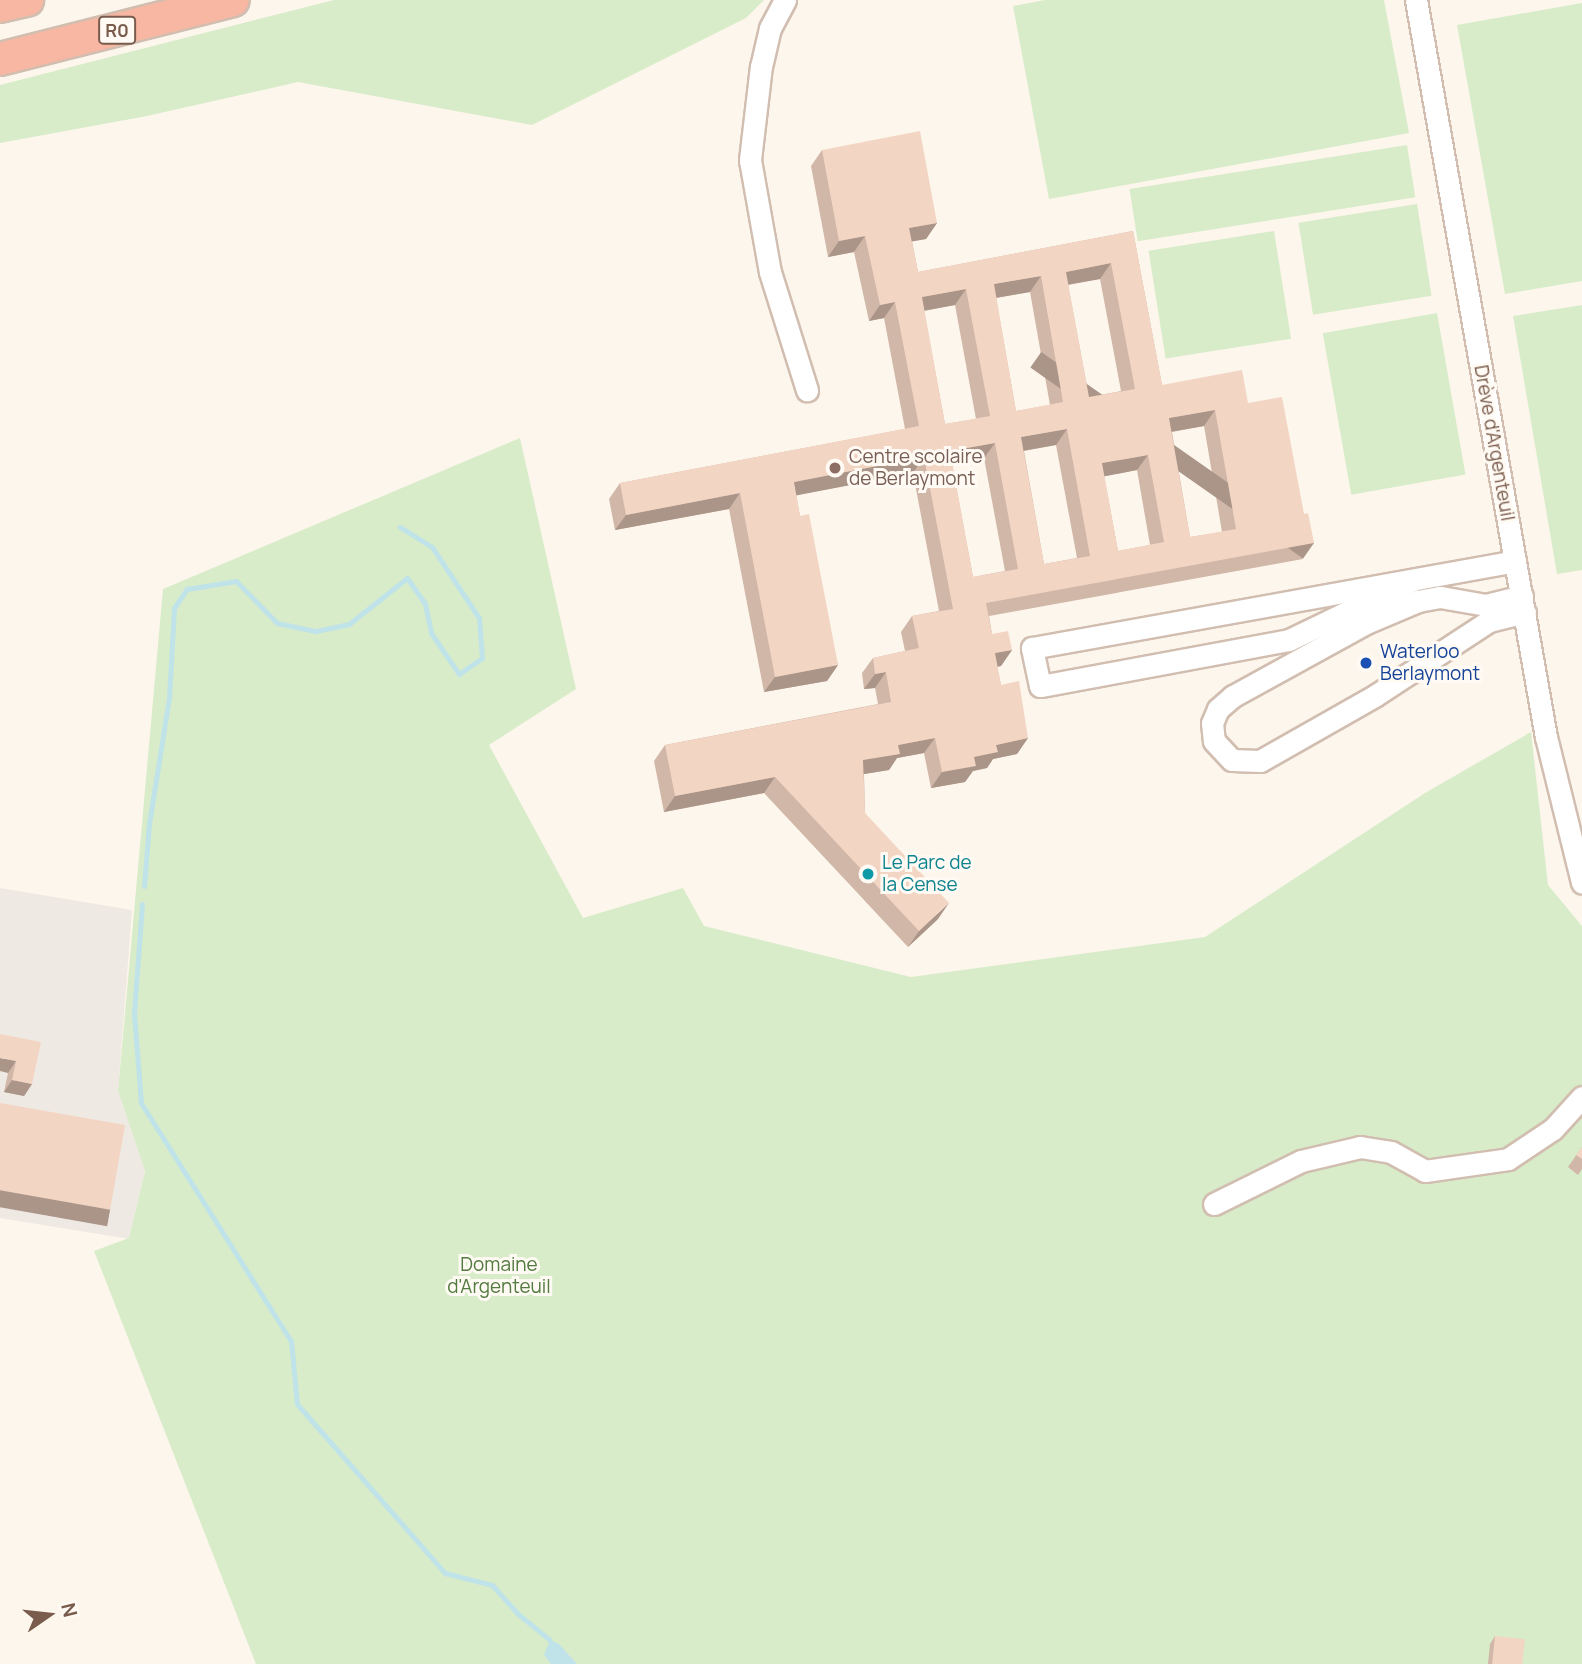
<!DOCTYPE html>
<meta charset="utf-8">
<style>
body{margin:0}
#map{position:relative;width:1582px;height:1664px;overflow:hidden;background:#fdf6ec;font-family:Manrope,sans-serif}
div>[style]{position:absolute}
.industrial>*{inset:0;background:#efe9e4}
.green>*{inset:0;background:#d8ecc9;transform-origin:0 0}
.water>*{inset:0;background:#bfe3e8}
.stream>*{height:5px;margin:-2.5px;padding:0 2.5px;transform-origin:2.5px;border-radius:2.5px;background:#bfe3e8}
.roads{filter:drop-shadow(2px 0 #d1beb0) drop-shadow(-2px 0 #d1beb0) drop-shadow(0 2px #d1beb0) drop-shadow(0 -2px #d1beb0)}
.minor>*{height:21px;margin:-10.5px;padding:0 10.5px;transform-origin:10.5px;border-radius:10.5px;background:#fff}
.highway>*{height:32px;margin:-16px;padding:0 16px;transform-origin:16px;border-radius:16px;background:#f7b7a3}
.wall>*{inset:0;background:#d1b7a8}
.shaded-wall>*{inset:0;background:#aa9588;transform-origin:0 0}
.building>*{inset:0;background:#f3d5c3;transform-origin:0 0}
.dots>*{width:19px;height:19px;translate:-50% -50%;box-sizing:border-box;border:4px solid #fffaf3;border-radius:50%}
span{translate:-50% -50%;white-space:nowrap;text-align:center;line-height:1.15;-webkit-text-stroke:6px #fffaf3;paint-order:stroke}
.shield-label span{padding:2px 5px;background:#fffaf3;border:2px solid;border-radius:5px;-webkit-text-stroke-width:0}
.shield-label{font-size:18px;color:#7a5c4d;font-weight:700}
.street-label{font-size:19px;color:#7a5c4d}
.education-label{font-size:19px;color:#785e54}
.left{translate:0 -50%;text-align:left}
.transit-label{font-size:19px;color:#164399}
.culture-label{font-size:19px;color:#0d838f}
.park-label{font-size:19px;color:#537a41}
.north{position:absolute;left:14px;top:1580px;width:70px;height:70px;-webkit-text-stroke:5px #fffaf3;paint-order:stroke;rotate:76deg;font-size:19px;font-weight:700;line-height:28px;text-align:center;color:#7a5c4d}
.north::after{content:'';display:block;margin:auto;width:24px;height:32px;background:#7a5c4d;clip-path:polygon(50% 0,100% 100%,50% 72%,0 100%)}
</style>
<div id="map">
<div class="industrial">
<i style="clip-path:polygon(0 888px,132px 910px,118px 1091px,145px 1170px,129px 1239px,0 1218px)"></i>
</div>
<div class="green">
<i style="clip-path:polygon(334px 0,764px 0,746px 18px,532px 125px,298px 82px,147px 116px,0 143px,0 85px)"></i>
<i style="clip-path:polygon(1045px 0,1384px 0,1409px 133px,1049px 199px,1013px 6px)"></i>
<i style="clip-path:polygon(1582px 3px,1582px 281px,1505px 294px,1457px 25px)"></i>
<i style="left:1407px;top:145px;width:53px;height:281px;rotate:81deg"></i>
<i style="left:1417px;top:204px;width:93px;height:120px;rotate:81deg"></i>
<i style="left:1274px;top:231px;width:109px;height:127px;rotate:81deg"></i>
<i style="clip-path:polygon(1582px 305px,1582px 570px,1557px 574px,1513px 316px)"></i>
<i style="left:1437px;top:313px;width:164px;height:116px;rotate:80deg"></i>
<i style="clip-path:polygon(520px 438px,576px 689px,489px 745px,583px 918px,683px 888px,704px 926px,911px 977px,1205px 937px,1425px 793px,1531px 732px,1548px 885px,1582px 926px,1582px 1664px,577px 1664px,559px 1645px,544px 1655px,551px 1664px,256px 1664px,94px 1251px,129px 1238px,145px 1171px,118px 1091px,163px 589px)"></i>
</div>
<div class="water">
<i style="clip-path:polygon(550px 1640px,559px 1644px,577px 1664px,551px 1664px,544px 1655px)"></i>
</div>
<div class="stream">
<i style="left:144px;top:886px;width:62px;rotate:-85.4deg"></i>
<i style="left:149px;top:824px;width:128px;rotate:-81deg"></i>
<i style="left:169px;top:698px;width:90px;rotate:-86.8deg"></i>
<i style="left:174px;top:608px;width:23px;rotate:-56deg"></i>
<i style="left:187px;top:589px;width:50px;rotate:-9.3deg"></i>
<i style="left:236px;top:581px;width:59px;rotate:45.7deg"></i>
<i style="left:277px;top:623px;width:40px;rotate:12deg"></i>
<i style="left:316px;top:631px;width:34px;rotate:-12deg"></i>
<i style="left:349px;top:624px;width:74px;rotate:-38.4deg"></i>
<i style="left:407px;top:578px;width:32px;rotate:55deg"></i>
<i style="left:425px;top:604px;width:30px;rotate:78deg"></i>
<i style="left:431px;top:633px;width:50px;rotate:55.7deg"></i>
<i style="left:459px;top:674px;width:28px;rotate:-35deg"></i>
<i style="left:482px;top:658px;width:40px;rotate:-94.3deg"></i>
<i style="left:479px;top:618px;width:85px;rotate:-123.5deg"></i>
<i style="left:432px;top:547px;width:38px;rotate:-148deg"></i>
<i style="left:142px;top:904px;width:110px;rotate:94.2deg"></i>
<i style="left:134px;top:1014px;width:89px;rotate:85.5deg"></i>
<i style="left:141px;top:1103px;width:281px;rotate:57.8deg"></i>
<i style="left:291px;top:1341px;width:63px;rotate:84.6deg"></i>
<i style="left:297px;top:1404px;width:225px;rotate:48.8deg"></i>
<i style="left:445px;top:1573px;width:49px;rotate:14.3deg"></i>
<i style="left:492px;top:1585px;width:39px;rotate:48deg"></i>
<i style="left:518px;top:1614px;width:41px;rotate:39.1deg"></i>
</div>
<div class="roads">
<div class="minor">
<i style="left:785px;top:0;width:32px;rotate:118deg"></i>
<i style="left:770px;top:28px;width:39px;rotate:103deg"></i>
<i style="left:761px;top:66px;width:95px;rotate:96.7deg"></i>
<i style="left:750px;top:160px;width:114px;rotate:79.9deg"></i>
<i style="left:770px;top:272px;width:124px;rotate:72.6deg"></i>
<i style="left:1416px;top:0;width:748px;rotate:80deg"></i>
<i style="left:1546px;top:737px;width:150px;rotate:76.1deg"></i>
<i style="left:1413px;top:580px;width:138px;rotate:154.2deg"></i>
<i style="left:1289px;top:640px;width:253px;rotate:169.5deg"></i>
<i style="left:1040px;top:686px;width:39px;rotate:-102deg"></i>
<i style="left:1032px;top:648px;width:491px;rotate:-10.2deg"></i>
<i style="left:1522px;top:596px;width:37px;rotate:166deg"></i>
<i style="left:1486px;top:605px;width:47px;rotate:-170.1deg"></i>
<i style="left:1440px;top:597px;width:22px;rotate:170deg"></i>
<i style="left:1418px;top:601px;width:56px;rotate:157.1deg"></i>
<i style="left:1366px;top:623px;width:152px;rotate:151.2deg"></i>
<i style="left:1233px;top:696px;width:20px;rotate:139deg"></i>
<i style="left:1218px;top:709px;width:15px;rotate:113deg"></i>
<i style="left:1212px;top:723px;width:18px;rotate:84deg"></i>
<i style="left:1214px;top:741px;width:26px;rotate:47deg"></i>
<i style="left:1232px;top:760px;width:28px;rotate:2deg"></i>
<i style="left:1260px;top:761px;width:133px;rotate:-29.6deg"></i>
<i style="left:1376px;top:695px;width:135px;rotate:-33.2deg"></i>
<i style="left:1489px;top:621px;width:37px;rotate:-14deg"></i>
<i style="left:1214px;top:1204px;width:97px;rotate:-26.3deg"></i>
<i style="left:1301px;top:1161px;width:61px;rotate:-13.3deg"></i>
<i style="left:1360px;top:1147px;width:31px;rotate:9deg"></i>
<i style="left:1391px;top:1152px;width:39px;rotate:29deg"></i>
<i style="left:1425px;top:1171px;width:84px;rotate:-8.2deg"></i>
<i style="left:1508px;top:1159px;width:54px;rotate:-33.7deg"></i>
<i style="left:1553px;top:1129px;width:43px;rotate:-47.8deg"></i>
</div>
<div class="highway">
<i style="left:0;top:6px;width:28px;rotate:-13deg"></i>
<i style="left:0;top:59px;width:240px;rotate:-14.2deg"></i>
</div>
</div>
<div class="wall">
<i style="clip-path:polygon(evenodd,822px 150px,937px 223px,926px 239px,912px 241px,918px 272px,1133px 231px,1162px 385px,1248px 403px,1303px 559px,989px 616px,992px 634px,1012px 650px,1001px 666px,997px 667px,1001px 685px,1028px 738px,1017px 754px,993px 759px,987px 768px,973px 771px,965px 782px,931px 788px,924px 753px,897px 758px,889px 770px,864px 774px,865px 813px,938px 919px,908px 947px,764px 793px,664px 812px,654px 761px,665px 745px,878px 704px,875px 688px,864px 689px,862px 673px,873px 658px,905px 651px,901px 632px,912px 616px,939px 611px,913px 473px,796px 495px,800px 516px,838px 665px,827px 681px,764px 692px,729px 509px,615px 530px,609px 499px,620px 483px,905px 429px,884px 318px,869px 321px,854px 252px,828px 257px,811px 166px,822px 150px,1100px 279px,1121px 391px,1089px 397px,1068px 285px,1100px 279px,822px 150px,1030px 292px,1050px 405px,1016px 411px,996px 298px,1030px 292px,822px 150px,955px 305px,976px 419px,945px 424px,924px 311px,955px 305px,822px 150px,1204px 426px,1222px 532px,1190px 537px,1172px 432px,1204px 426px,822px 150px,1056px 445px,1077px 558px,1044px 564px,1024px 451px,1056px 445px,822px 150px,984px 458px,1005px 571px,973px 577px,952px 464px,984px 458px,822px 150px,1137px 470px,1150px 545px,1118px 551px,1104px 476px,1137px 470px)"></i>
<i style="clip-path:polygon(0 1034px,32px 1084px,24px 1096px,4px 1092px,8px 1073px)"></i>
<i style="clip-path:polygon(1582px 1147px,1582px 1169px,1578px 1175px,1568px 1167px)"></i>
<i style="clip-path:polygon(1495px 1636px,1522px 1664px,1488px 1664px,1490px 1644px)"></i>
</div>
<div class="shaded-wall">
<i style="clip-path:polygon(937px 223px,926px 239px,898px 244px,909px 228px)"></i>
<i style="clip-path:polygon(865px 236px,854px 252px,828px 257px,839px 241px)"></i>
<i style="clip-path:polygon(1111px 263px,1100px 279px,1054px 287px,1066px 272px)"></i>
<i style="clip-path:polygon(1041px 276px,1030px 292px,983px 300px,994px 284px)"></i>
<i style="clip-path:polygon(966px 289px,955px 305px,911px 313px,922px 297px)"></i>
<i style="clip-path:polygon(895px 302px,884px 318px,869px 321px,880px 305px)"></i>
<i style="clip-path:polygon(1215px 410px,1204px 426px,1158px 434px,1169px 418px)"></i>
<i style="clip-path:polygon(1067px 429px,1056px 445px,1010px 453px,1021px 437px)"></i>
<i style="clip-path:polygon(995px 443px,984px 458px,939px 467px,950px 451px)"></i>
<i style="clip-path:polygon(1148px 455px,1137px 470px,1091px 479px,1102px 463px)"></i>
<i style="clip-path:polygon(924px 457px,913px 473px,783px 498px,794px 482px)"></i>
<i style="clip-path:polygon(740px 493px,729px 509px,615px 530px,626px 515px)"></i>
<i style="left:1314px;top:543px;width:19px;height:333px;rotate:125deg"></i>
<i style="clip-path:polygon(1012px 650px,1001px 666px,984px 669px,995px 653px)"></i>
<i style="clip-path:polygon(838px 665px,827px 681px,764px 692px,775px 677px)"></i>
<i style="clip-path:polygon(886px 672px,875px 688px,864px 689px,875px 674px)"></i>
<i style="clip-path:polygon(935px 738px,924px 753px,897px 758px,889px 770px,852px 776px,863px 760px,898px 745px)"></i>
<i style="clip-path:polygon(1028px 738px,1017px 754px,993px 759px,987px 768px,973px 771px,965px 782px,931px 788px,942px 772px,996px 745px)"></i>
<i style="clip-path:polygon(775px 777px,764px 793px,664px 812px,675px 796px)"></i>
<i style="clip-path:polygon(949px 903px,938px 919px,908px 947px,919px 931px)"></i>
<i style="clip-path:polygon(0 1058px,16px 1061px,8px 1073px,0 1071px)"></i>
<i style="clip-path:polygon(12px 1080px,32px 1084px,24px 1096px,4px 1092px)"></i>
<i style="left:0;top:1189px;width:112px;height:18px;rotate:10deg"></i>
</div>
<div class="building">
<i style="clip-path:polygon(evenodd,920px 131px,937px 223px,909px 228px,918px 272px,1133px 231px,1162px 385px,1242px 370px,1248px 403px,1282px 397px,1304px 514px,1308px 513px,1314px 543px,986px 603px,992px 634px,1008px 631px,1012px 650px,995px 653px,1001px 685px,1019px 681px,1028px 738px,996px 745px,998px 752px,974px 757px,976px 766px,942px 772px,935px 738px,898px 745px,900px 754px,863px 760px,865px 813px,949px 903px,919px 931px,775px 777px,675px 796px,665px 745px,891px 702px,886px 672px,875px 674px,873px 658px,919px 648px,912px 616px,953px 609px,924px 457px,794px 482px,800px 516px,809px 514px,838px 665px,775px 677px,740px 493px,626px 515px,620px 483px,919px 426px,895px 302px,880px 305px,865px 236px,839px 241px,822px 150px,920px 131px,1111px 263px,1135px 389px,1089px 397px,1066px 272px,1111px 263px,920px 131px,1041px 276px,1063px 402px,1016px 411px,994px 284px,1041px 276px,920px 131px,966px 289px,990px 416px,945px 424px,922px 297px,966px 289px,920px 131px,1215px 410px,1236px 529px,1190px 537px,1169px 418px,1215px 410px,920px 131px,1067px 429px,1090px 556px,1044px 564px,1021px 437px,1067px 429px,920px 131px,995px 443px,1018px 569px,973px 577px,950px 451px,995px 443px,920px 131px,1148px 455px,1164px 542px,1118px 551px,1102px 463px,1148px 455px)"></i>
<i style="clip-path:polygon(0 1034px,41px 1042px,32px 1084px,12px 1080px,16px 1061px,0 1058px)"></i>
<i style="left:0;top:1103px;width:127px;height:86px;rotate:10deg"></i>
<i style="clip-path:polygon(1582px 1147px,1582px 1159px,1576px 1155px)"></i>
<i style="left:1495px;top:1636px;width:30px;height:28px;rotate:6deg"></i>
</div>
<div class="dots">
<i style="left:835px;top:468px;background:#8d6e63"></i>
<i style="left:1366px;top:663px;background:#1a4fb4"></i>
<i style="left:868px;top:874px;background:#0f9aa8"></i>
</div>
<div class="shield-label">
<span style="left:117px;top:30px">R0</span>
</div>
<div class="street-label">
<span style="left:1494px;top:443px;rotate:80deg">Drève d'Argenteuil</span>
</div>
<div class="education-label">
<span class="left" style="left:849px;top:468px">Centre scolaire<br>de Berlaymont</span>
</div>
<div class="transit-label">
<span class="left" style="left:1380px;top:663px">Waterloo<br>Berlaymont</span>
</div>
<div class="culture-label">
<span class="left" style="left:882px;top:874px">Le Parc de<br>la Cense</span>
</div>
<div class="park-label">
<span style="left:499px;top:1276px">Domaine<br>d'Argenteuil</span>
</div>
<div class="north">N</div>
</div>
